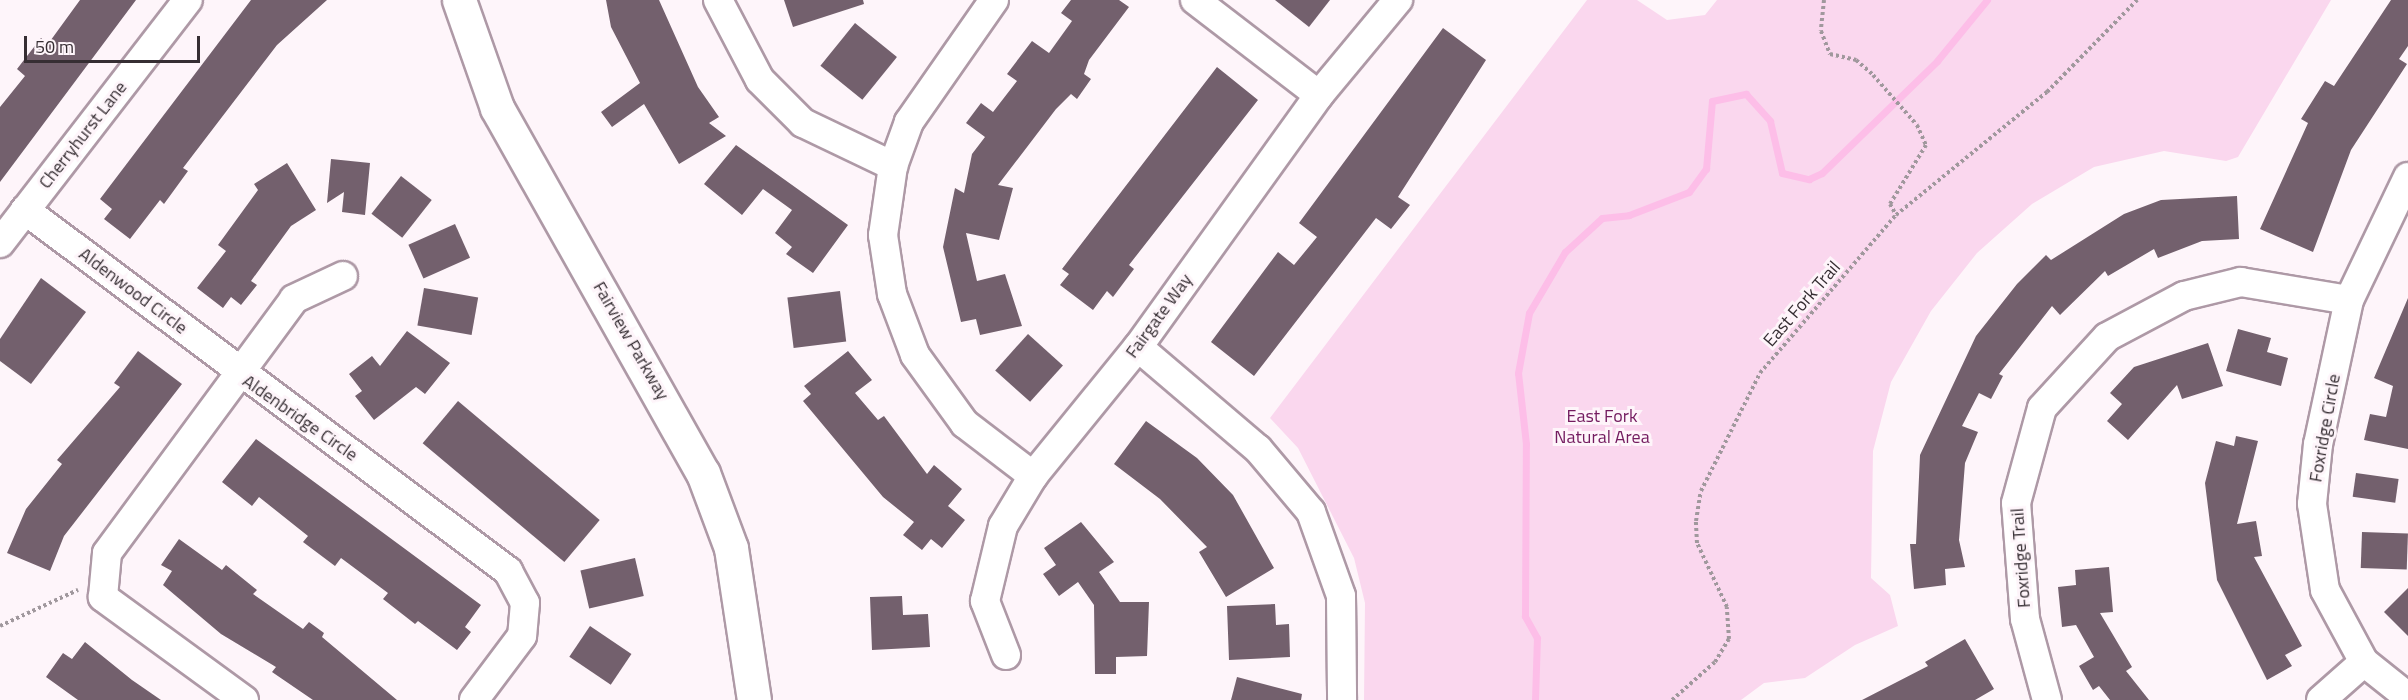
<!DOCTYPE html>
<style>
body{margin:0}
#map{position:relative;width:2408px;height:700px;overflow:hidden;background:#fef5fa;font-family:"Titillium Web",sans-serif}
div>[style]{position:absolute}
.green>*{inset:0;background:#fad7ee}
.stream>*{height:7px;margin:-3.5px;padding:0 3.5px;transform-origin:3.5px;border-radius:3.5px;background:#fdbee8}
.building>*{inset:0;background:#73606d;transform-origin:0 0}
.path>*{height:4px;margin-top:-2px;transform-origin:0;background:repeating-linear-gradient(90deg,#a0989d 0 3px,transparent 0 6px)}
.roads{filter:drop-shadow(2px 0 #ae99a6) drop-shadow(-2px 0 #ae99a6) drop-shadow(0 2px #ae99a6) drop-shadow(0 -2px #ae99a6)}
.minor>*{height:28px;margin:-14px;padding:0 14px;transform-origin:14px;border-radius:14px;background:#fff}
.major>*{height:33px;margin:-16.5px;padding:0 16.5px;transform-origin:16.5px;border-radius:16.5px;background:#fff}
span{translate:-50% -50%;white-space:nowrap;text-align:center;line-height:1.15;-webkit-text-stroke:6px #fef5fa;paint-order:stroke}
.street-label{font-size:18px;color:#362e33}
.park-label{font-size:18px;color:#731b5f}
.scale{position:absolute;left:24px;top:36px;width:176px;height:27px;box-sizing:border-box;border:3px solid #362e33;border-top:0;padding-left:8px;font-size:18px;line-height:21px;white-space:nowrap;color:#362e33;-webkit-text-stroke:4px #fef5fa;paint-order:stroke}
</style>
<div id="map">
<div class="green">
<i style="clip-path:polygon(1587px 0,1637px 0,1667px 20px,1705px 15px,1717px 0,2331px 0,2238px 157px,2226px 161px,2164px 151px,2094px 167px,2032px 204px,1977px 253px,1931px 311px,1891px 382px,1873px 451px,1871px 578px,1890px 595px,1898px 626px,1855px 645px,1805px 678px,1764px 683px,1741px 700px,1364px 700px,1365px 603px,1354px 558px,1298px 448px,1270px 418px)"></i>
</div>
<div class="stream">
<i style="left:1535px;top:700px;width:62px;rotate:-88.2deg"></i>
<i style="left:1537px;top:638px;width:25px;rotate:-119deg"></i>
<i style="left:1525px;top:616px;width:172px;rotate:-89.7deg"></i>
<i style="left:1526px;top:444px;width:71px;rotate:-96.4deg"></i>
<i style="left:1518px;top:373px;width:61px;rotate:-79.6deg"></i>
<i style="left:1529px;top:313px;width:71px;rotate:-59.5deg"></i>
<i style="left:1565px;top:252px;width:50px;rotate:-42.6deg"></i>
<i style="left:1602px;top:218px;width:27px;rotate:-6deg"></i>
<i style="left:1629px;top:215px;width:64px;rotate:-21deg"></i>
<i style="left:1689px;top:192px;width:29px;rotate:-54deg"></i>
<i style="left:1706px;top:169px;width:68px;rotate:-85deg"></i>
<i style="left:1712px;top:101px;width:35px;rotate:-12deg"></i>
<i style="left:1746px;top:94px;width:36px;rotate:48deg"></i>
<i style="left:1770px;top:121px;width:53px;rotate:77deg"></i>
<i style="left:1782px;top:173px;width:28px;rotate:13deg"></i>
<i style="left:1809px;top:179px;width:14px;rotate:-25deg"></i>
<i style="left:1822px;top:173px;width:161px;rotate:-44.2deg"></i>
<i style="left:1937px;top:61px;width:79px;rotate:-50.7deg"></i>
</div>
<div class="building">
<i style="clip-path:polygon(80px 0,136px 0,0 182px,0 107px,25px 76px,17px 69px,41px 38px,48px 44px)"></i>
<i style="clip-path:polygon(251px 0,327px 0,277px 45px,183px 168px,188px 171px,164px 204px,160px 200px,130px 239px,104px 219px,112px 209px,100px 199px)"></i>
<i style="clip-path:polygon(606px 0,659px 0,698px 87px,719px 117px,709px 123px,726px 136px,679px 164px,644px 104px,612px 127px,601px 112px,640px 83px,611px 27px)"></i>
<i style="clip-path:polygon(784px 0,863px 0,864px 4px,793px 27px)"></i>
<i style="clip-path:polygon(1071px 0,1119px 0,1129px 7px,1089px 60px,1084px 74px,1091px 79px,1077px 99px,1071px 94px,1056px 109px,998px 185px,1013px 188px,999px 240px,966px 233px,977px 281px,1005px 274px,1022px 326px,980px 335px,976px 319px,961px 322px,943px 247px,955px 188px,964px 193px,972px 154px,985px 137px,966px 123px,981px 103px,993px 112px,1017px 81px,1007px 74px,1032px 41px,1049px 53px,1072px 21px,1061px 13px)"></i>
<i style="clip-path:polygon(1275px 0,1330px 0,1309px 27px)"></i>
<i style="clip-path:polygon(2391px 0,2408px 0,2408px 46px,2399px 59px,2407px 64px,2351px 150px,2313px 252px,2260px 229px,2308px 123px,2301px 119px,2325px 81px,2334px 86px)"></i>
<i style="left:855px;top:23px;width:54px;height:55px;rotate:39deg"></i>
<i style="clip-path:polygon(1443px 28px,1486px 60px,1398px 197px,1410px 205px,1391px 229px,1376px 218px,1254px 376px,1211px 342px,1278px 252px,1294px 265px,1317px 237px,1299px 223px)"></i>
<i style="clip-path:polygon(1217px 67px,1258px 100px,1129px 265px,1134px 269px,1113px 297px,1107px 291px,1093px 310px,1060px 285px,1069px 274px,1062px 269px)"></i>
<i style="clip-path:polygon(736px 145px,848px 225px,813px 273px,786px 254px,792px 247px,775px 233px,792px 210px,763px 189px,742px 215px,704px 184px)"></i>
<i style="clip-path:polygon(331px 159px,370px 163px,365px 215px,342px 212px,344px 192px,327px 203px)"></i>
<i style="clip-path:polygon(287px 163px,316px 210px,291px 226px,251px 281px,257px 285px,241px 305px,231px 297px,223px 308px,197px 288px,226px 251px,218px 245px,258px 190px,254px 184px)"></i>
<i style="left:401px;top:176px;width:39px;height:48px;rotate:38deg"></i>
<i style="clip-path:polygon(2237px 196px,2239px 239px,2202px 241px,2158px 258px,2154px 249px,2108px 276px,2105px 271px,2060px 315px,2052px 306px,1999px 374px,2003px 376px,1991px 399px,1979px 393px,1962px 426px,1978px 432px,1965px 463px,1959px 540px,1965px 567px,1945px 569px,1946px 585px,1914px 589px,1910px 544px,1916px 544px,1920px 455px,1976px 336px,2017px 284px,2046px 255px,2051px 260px,2124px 214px,2161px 200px)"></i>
<i style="left:455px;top:224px;width:37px;height:51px;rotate:66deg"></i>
<i style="clip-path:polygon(41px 278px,86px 312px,31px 384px,0 361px,0 339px)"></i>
<i style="left:424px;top:288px;width:55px;height:38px;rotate:10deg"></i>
<i style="left:840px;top:291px;width:51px;height:53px;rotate:83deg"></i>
<i style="clip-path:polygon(2408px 298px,2408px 449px,2364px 440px,2370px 414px,2386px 417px,2393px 386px,2374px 378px)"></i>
<i style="clip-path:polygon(2238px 329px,2271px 338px,2267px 352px,2288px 358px,2281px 386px,2226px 371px)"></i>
<i style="clip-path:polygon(407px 331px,450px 363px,425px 394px,416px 387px,374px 420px,355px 396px,362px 391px,349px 374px,372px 356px,380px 366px)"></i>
<i style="left:1028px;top:334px;width:47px;height:49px;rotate:42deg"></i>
<i style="clip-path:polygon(2208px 343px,2223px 386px,2182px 399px,2177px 385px,2128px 440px,2107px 421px,2122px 404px,2110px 393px,2134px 367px)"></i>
<i style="clip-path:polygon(138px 351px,182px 384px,64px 536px,50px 571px,7px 553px,26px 509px,62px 464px,57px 460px,120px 387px,114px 383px)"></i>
<i style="clip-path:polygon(848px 351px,872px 380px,855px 393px,878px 420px,884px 416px,927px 474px,934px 465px,962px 489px,948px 506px,965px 520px,942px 548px,931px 539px,922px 550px,903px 535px,914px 522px,883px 497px,803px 401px,811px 394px,804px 386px)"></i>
<i style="left:458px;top:401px;width:185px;height:55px;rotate:40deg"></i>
<i style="clip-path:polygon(1146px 421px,1197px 458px,1233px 495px,1274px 568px,1226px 597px,1199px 552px,1207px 547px,1160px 499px,1114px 464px)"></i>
<i style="clip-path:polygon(2236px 436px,2258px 441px,2237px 524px,2256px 521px,2262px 556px,2254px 557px,2302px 646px,2285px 655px,2292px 666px,2267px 680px,2217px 580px,2205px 483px,2216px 441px,2234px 446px)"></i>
<i style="clip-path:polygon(256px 439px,481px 605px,465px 627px,471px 632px,457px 650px,418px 621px,415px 624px,383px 599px,388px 593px,341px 558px,335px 566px,303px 542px,308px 536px,259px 497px,252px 506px,222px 482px)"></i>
<i style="left:2356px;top:473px;width:43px;height:24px;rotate:8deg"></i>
<i style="clip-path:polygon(1081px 522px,1114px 562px,1099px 572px,1120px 602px,1149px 602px,1147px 656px,1116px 657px,1116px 674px,1095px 674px,1094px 605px,1078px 582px,1059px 596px,1043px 574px,1056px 565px,1044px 548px)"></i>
<i style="left:2362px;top:532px;width:46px;height:36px;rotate:2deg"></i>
<i style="clip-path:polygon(179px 539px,222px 570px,226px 565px,257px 590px,253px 594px,303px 629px,309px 622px,324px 633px,322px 637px,397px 700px,313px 700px,272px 672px,276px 667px,221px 634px,163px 585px,172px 571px,161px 565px)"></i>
<i style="left:635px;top:558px;width:39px;height:56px;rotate:77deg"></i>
<i style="clip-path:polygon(2109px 567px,2113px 612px,2100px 613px,2132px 667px,2126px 671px,2149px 700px,2110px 700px,2099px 686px,2093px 690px,2079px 666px,2094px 657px,2076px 625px,2062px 627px,2058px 587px,2076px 585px,2075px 570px)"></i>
<i style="clip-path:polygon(2408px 588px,2408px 636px,2384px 612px)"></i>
<i style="clip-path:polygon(902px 596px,903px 615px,928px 614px,930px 647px,872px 650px,870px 597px)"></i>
<i style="clip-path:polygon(1275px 604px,1276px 625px,1289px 624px,1290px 657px,1229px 660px,1227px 606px)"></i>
<i style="left:590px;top:626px;width:50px;height:37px;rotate:34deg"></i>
<i style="clip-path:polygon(1965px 639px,1994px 689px,1975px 700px,1862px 700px,1928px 666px,1925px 662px)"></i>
<i style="clip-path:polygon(85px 642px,132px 680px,161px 700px,78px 700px,46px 677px,63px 653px,72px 659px)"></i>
<i style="clip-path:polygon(1237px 677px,1302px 694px,1301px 700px,1231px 700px)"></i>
</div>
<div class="path">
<i style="left:1824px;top:0;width:31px;rotate:96deg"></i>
<i style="left:1821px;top:31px;width:25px;rotate:69deg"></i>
<i style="left:1830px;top:54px;width:27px;rotate:13deg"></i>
<i style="left:1856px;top:60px;width:23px;rotate:41deg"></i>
<i style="left:1873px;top:75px;width:67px;rotate:48.7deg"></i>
<i style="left:1917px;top:125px;width:22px;rotate:66deg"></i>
<i style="left:1926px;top:145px;width:69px;rotate:121.4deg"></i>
<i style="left:1890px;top:204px;width:13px;rotate:61deg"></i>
<i style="left:0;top:626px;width:86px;rotate:-24.8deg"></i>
<i style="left:1672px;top:700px;width:57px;rotate:-41.5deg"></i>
<i style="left:1715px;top:662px;width:27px;rotate:-59deg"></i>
<i style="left:1729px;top:639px;width:32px;rotate:-94deg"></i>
<i style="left:1727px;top:607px;width:71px;rotate:-115.1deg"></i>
<i style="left:1697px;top:543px;width:22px;rotate:-93deg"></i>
<i style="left:1696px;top:521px;width:30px;rotate:-81deg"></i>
<i style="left:1701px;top:491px;width:132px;rotate:-63.4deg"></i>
<i style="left:1760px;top:373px;width:208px;rotate:-49.3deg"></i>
<i style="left:1896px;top:215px;width:195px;rotate:-39.2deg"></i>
<i style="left:2047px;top:92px;width:129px;rotate:-45.6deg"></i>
</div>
<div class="roads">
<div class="minor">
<i style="left:718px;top:0;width:90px;rotate:62.3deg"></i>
<i style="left:760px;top:80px;width:61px;rotate:45deg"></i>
<i style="left:803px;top:123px;width:100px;rotate:25.5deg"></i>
<i style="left:994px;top:0;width:149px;rotate:124.9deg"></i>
<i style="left:909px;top:122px;width:47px;rotate:110deg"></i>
<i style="left:893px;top:166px;width:70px;rotate:98.2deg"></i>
<i style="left:883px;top:235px;width:60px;rotate:81.3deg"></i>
<i style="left:892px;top:294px;width:65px;rotate:69.3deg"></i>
<i style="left:915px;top:355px;width:85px;rotate:54.1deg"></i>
<i style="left:965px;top:424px;width:86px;rotate:37.4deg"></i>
<i style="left:1195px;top:0;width:156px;rotate:37.5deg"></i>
<i style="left:2408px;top:177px;width:136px;rotate:115.6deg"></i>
<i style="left:2349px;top:300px;width:147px;rotate:102.1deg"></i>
<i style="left:2318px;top:444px;width:60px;rotate:95.7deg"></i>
<i style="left:2312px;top:504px;width:87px;rotate:81.4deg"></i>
<i style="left:2325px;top:590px;width:82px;rotate:61.6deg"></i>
<i style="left:2364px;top:662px;width:56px;rotate:38.5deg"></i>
<i style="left:25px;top:210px;width:603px;rotate:36.77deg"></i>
<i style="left:508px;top:571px;width:36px;rotate:62deg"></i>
<i style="left:525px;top:603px;width:33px;rotate:95deg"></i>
<i style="left:522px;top:636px;width:80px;rotate:126.9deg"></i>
<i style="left:0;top:243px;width:307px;rotate:-52.3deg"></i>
<i style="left:1138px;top:347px;width:157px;rotate:40.4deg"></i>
<i style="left:1258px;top:449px;width:82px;rotate:49.9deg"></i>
<i style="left:1311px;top:512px;width:89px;rotate:70.3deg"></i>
<i style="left:1341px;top:596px;width:104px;rotate:89.4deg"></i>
<i style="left:1006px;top:655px;width:58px;rotate:-111.3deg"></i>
<i style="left:985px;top:601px;width:77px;rotate:-76.5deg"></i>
<i style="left:1003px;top:526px;width:58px;rotate:-59deg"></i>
<i style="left:1033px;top:476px;width:166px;rotate:-50.9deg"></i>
<i style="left:1138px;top:347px;width:310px;rotate:-54.3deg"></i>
<i style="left:1319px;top:95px;width:124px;rotate:-50.3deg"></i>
<i style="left:244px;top:700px;width:175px;rotate:-143.9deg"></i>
<i style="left:103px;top:597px;width:44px;rotate:-84.8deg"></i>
<i style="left:107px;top:553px;width:315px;rotate:-53.6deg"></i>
<i style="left:294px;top:299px;width:54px;rotate:-25.1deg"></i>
<i style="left:2047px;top:700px;width:84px;rotate:-105.2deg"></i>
<i style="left:2025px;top:619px;width:116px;rotate:-94.4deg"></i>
<i style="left:2016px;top:503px;width:98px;rotate:-74.7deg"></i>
<i style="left:2042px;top:408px;width:96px;rotate:-47.5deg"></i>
<i style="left:2107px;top:337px;width:87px;rotate:-28deg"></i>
<i style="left:2184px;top:296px;width:59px;rotate:-13.8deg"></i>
<i style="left:2241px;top:282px;width:109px;rotate:9.5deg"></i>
<i style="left:2321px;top:700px;width:57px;rotate:-41.5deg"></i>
</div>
<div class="major">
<i style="left:459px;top:0;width:114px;rotate:70.6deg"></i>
<i style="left:497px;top:108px;width:419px;rotate:60.6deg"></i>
<i style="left:703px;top:473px;width:80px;rotate:69.5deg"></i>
<i style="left:731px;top:548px;width:154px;rotate:81.4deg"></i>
</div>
</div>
<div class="street-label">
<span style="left:83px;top:135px;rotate:-52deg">Cherryhurst Lane</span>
<span style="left:133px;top:291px;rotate:37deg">Aldenwood Circle</span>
<span style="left:1802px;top:304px;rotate:-49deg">East Fork Trail</span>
<span style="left:1159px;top:316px;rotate:-54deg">Fairgate Way</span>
<span style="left:631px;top:341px;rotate:60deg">Fairview Parkway</span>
<span style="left:300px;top:418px;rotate:35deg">Aldenbridge Circle</span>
<span style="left:2325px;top:428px;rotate:-80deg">Foxridge Circle</span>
<span style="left:2021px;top:558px;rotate:-94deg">Foxridge Trail</span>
</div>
<div class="park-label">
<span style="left:1602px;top:427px">East Fork<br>Natural Area</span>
</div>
<div class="scale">50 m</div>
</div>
